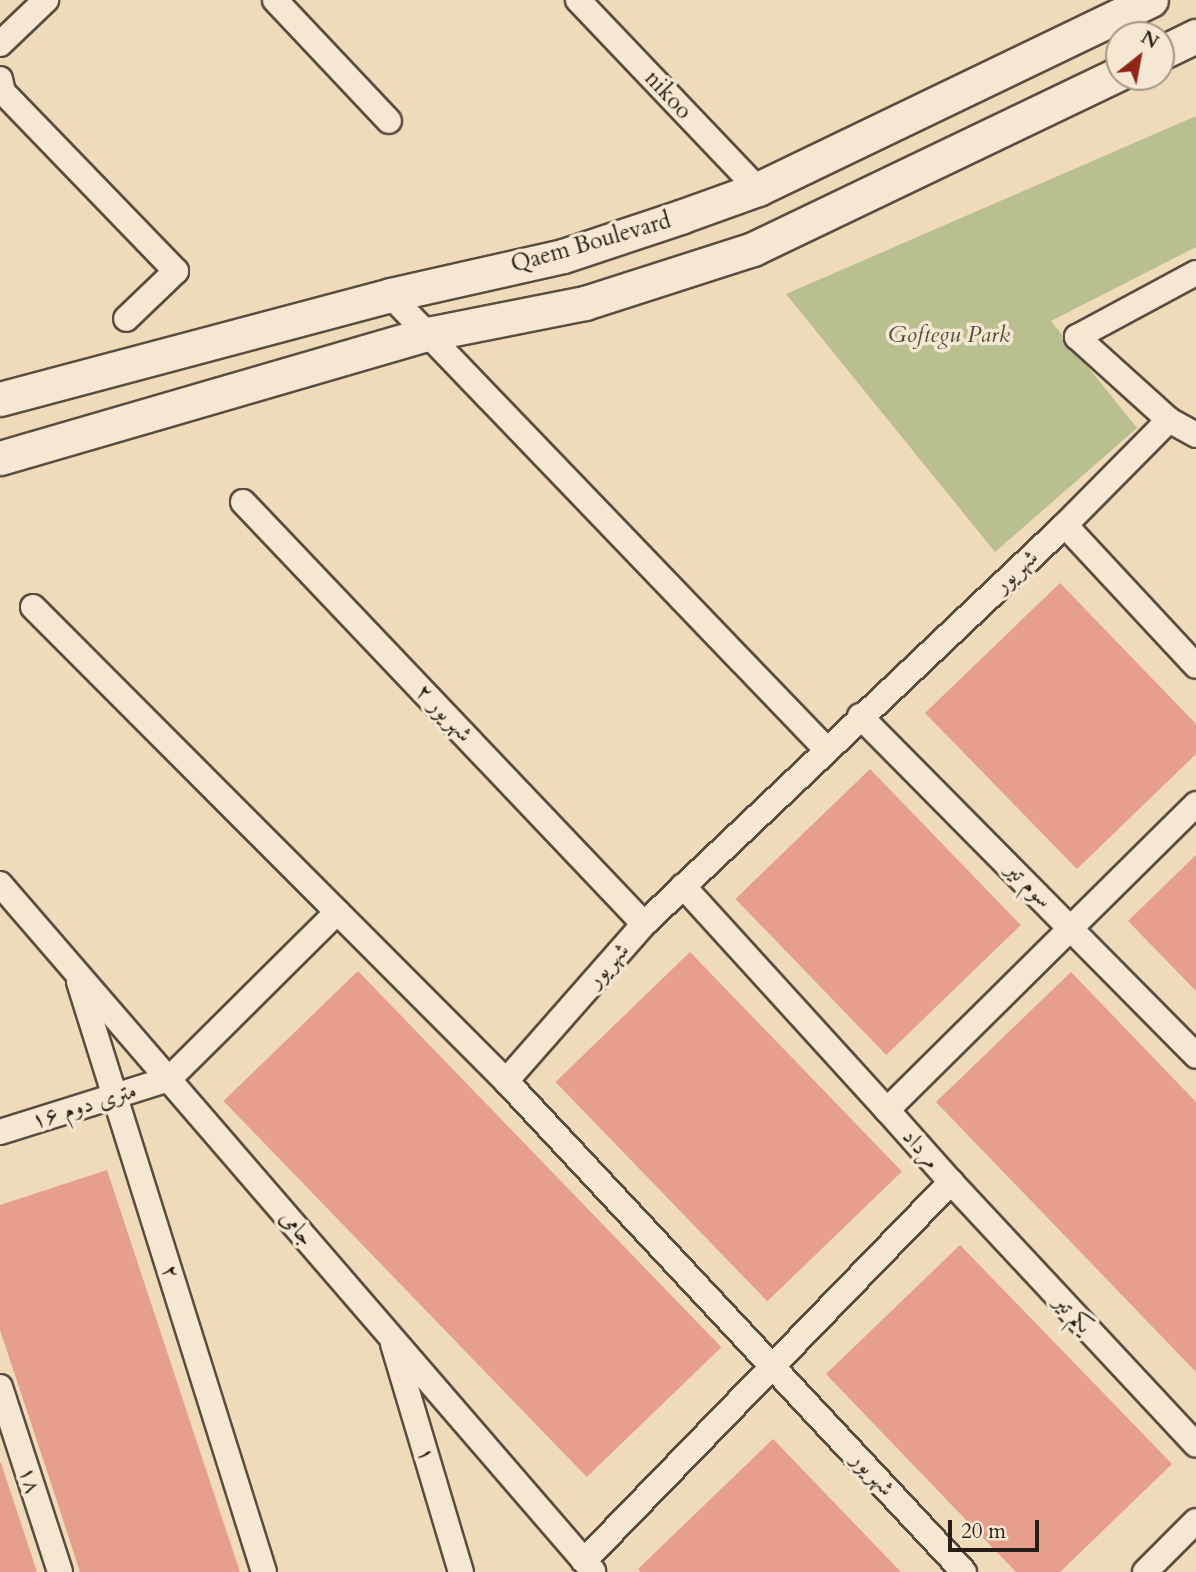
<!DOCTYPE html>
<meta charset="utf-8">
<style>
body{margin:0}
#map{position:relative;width:1196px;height:1572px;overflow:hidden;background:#efdab9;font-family:Cardo,Amiri,serif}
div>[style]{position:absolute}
.green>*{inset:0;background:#babf8f}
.building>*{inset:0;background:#e69e8d;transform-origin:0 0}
.roads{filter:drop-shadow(2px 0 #5a4d40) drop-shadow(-2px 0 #5a4d40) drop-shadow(0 2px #5a4d40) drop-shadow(0 -2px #5a4d40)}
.street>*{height:24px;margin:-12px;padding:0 12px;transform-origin:12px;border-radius:12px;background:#f5e7d2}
.secondary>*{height:33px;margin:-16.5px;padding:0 16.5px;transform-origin:16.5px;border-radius:16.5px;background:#f5e7d2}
span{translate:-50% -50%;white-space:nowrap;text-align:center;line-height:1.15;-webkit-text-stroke:7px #f5e7d2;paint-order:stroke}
.street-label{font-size:23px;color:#281e17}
.park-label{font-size:23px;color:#544e3b;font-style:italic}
.north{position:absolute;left:1105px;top:21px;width:70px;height:70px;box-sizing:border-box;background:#f5e7d2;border:2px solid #a39787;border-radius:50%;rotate:31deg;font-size:19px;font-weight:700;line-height:28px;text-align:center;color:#281e17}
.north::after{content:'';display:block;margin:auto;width:24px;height:32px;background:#8f2418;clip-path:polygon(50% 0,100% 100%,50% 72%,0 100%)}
.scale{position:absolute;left:948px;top:1520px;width:91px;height:32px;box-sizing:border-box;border:4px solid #281e17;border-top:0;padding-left:9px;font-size:21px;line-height:24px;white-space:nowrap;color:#281e17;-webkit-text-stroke:5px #f5e7d2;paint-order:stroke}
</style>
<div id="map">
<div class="green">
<i style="clip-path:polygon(1196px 116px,1196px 247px,1051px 321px,1137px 428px,995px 552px,786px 294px)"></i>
</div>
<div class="building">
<i style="clip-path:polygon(1060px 583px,1196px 724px,1196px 754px,1077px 869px,925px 713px)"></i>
<i style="left:870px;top:769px;width:217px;height:187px;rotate:46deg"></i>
<i style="clip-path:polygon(1196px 855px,1196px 991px,1128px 921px)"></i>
<i style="left:690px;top:952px;width:305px;height:187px;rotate:46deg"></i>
<i style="left:358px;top:971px;width:523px;height:187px;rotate:46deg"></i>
<i style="clip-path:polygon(1071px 972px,1196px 1102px,1196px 1372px,936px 1102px)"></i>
<i style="clip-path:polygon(107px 1170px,216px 1500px,240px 1572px,80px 1572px,45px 1465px,0 1330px,0 1205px)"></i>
<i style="clip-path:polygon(960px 1245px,1172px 1464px,1060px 1572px,1016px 1572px,826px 1374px)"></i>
<i style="clip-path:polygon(773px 1439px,901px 1572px,641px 1572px,638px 1569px)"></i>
<i style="clip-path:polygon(0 1463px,1px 1463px,37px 1572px,0 1572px)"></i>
</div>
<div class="roads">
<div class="street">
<i style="left:275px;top:0;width:166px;rotate:46.7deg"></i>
<i style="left:578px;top:0;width:261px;rotate:46.4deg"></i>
<i style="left:0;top:44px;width:64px;rotate:-43.7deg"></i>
<i style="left:0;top:79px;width:13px;rotate:77deg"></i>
<i style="left:3px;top:92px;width:249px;rotate:46deg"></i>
<i style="left:176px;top:271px;width:69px;rotate:136.2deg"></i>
<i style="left:390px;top:295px;width:629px;rotate:46.16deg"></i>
<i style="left:1169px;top:420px;width:124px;rotate:-137.9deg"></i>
<i style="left:1077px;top:337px;width:135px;rotate:-28.3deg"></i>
<i style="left:243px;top:502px;width:582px;rotate:46.46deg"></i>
<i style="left:1065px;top:525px;width:148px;rotate:-45.3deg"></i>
<i style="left:1169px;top:420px;width:31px;rotate:29deg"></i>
<i style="left:33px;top:607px;width:670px;rotate:45.06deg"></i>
<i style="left:860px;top:716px;width:478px;rotate:45.3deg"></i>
<i style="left:0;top:884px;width:908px;rotate:49.2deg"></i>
<i style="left:683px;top:886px;width:303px;rotate:47.7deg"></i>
<i style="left:79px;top:982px;width:618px;rotate:72.59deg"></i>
<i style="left:0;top:1132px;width:177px;rotate:-17.4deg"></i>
<i style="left:169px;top:1079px;width:237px;rotate:-44.8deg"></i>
<i style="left:951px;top:1182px;width:359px;rotate:47deg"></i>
<i style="left:393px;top:1344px;width:238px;rotate:73.4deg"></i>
<i style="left:0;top:1387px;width:194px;rotate:72deg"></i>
<i style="left:584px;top:1561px;width:528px;rotate:-45.92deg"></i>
<i style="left:951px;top:1182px;width:96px;rotate:-131.6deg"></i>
<i style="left:887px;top:1110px;width:435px;rotate:-44.7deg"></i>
<i style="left:964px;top:1572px;width:671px;rotate:-133.01deg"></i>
<i style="left:506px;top:1081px;width:209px;rotate:-48.7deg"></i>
<i style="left:644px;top:924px;width:580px;rotate:-43.46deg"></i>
<i style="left:1065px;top:525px;width:192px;rotate:47.1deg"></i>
<i style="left:1145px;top:1572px;width:72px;rotate:-45deg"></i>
</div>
<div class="secondary">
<i style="left:1161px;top:53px;width:39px;rotate:-26deg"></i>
<i style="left:0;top:399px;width:404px;rotate:-14.9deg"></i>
<i style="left:390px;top:295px;width:177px;rotate:-12.7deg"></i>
<i style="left:563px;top:256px;width:126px;rotate:-18.4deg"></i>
<i style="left:683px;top:216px;width:80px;rotate:-19.8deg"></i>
<i style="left:758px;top:189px;width:436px;rotate:-25.7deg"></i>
<i style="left:0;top:458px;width:446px;rotate:-16.2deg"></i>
<i style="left:428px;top:334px;width:160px;rotate:-11.2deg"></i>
<i style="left:585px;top:303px;width:176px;rotate:-17.8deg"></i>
<i style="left:753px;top:249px;width:406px;rotate:-25.6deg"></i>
</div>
</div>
<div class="street-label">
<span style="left:668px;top:95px;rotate:47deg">nikoo</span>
<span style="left:591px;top:243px;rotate:-16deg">Qaem Boulevard</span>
<span style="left:1016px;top:571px;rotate:-43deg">شهریور</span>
<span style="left:444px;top:713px;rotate:46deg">شهریور ۲</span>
<span style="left:1029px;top:885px;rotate:45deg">سوم تیر</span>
<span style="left:608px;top:965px;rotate:-48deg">شهریور</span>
<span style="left:84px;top:1106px;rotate:-17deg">۱۶ متری دوم</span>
<span style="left:921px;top:1149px;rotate:49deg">مرداد</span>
<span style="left:297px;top:1228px;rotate:49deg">جامی</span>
<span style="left:170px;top:1272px;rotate:73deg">۲</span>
<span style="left:1073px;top:1314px;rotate:47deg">یکم تیر</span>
<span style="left:426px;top:1454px;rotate:73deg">۱</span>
<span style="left:873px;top:1474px;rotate:47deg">شهریور</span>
<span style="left:30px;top:1480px;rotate:72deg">۱۸</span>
</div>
<div class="park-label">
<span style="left:949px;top:335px">Goftegu Park</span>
</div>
<div class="north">N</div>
<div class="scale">20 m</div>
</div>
